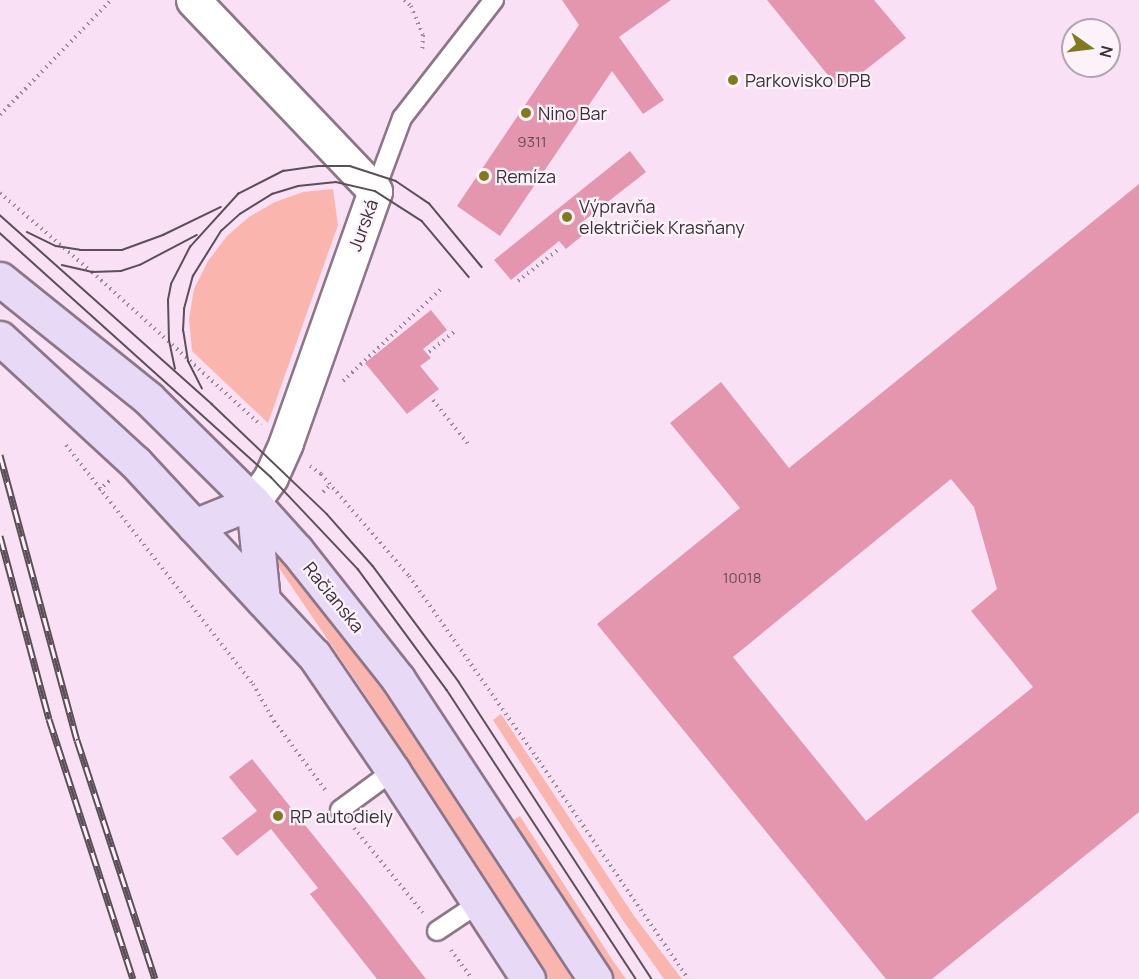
<!DOCTYPE html>
<meta charset="utf-8">
<style>
body{margin:0}
#map{position:relative;width:1139px;height:979px;overflow:hidden;background:#f9e0f4;font-family:Manrope,sans-serif}
div>[style]{position:absolute}
.green>*{inset:0;background:#fab5ae}
.building>*{inset:0;background:#e496af}
.path>*{height:4px;margin-top:-2px;transform-origin:0;background:repeating-linear-gradient(90deg,#9a8996 0 1.5px,transparent 0 6px)}
.roads{filter:drop-shadow(2px 0 #8c7688) drop-shadow(-2px 0 #8c7688) drop-shadow(0 2px #8c7688) drop-shadow(0 -2px #8c7688)}
.service>*{height:18px;margin:-9px;padding:0 9px;transform-origin:9px;border-radius:9px;background:#fff}
.minor>*{height:33px;margin:-16.5px;padding:0 16.5px;transform-origin:16.5px;border-radius:16.5px;background:#fff}
.secondary>*{height:33px;margin:-16.5px;padding:0 16.5px;transform-origin:16.5px;border-radius:16.5px;background:#e8d9f6}
.tram>*{height:1.5px;margin:-0.75px;padding:0 0.75px;transform-origin:0.75px;border-radius:0.75px;background:#5b4f58}
.rail>*{height:7px;margin-top:-3.5px;transform-origin:0;background:repeating-linear-gradient(90deg,#fdf2fa 0 14px,#5b4f58 0 28px);box-sizing:border-box;border-block:2px solid #5b4f58}
.dots>*{width:16px;height:16px;translate:-50% -50%;box-sizing:border-box;border:3px solid #fdf2fa;border-radius:50%}
span{translate:-50% -50%;white-space:nowrap;text-align:center;line-height:1.15;-webkit-text-stroke:4.5px #fdf2fa;paint-order:stroke}
.number-label{font-size:15px;color:#654b56}
.number-label span{-webkit-text-stroke-width:0}
.poi-label{font-size:18px;color:#3b3239}
.left{translate:0 -50%;text-align:left}
.street-label{font-size:18px;color:#3b3239}
.north{position:absolute;left:1061px;top:18px;width:60px;height:60px;box-sizing:border-box;background:#fdf2fa;border:2px solid #afa5ad;border-radius:50%;rotate:104deg;font-size:16px;font-weight:700;line-height:24px;text-align:center;color:#3b3239}
.north::after{content:'';display:block;margin:auto;width:21px;height:27px;background:#82791e;clip-path:polygon(50% 0,100% 100%,50% 72%,0 100%)}
</style>
<div id="map">
<div class="green">
<i style="clip-path:polygon(333px 189px,338px 225px,268px 423px,192px 351px,189px 319px,194px 289px,208px 261px,227px 236px,249px 217px,275px 202px,303px 192px)"></i>
<i style="clip-path:polygon(278px 555px,348px 642px,402px 716px,572px 979px,549px 979px,366px 696px,273px 559px)"></i>
<i style="clip-path:polygon(501px 714px,634px 916px,682px 979px,664px 979px,624px 922px,493px 720px)"></i>
<i style="clip-path:polygon(520px 816px,613px 961px,626px 979px,614px 979px,512px 821px)"></i>
</div>
<div class="building">
<i style="clip-path:polygon(562px 0,671px 0,619px 37px,664px 100px,643px 114px,612px 71px,500px 236px,457px 206px,579px 25px)"></i>
<i style="clip-path:polygon(767px 0,874px 0,906px 38px,840px 90px)"></i>
<i style="clip-path:polygon(630px 151px,646px 172px,577px 226px,583px 235px,566px 249px,559px 241px,511px 280px,494px 260px)"></i>
<i style="clip-path:polygon(evenodd,1139px 184px,1139px 812px,932px 979px,886px 979px,597px 624px,740px 508px,670px 423px,721px 382px,789px 468px,1139px 184px,951px 479px,974px 507px,997px 589px,971px 611px,1033px 687px,866px 821px,733px 657px,951px 479px)"></i>
<i style="clip-path:polygon(431px 310px,447px 330px,423px 349px,431px 358px,420px 366px,439px 389px,407px 414px,365px 363px)"></i>
<i style="clip-path:polygon(252px 759px,366px 901px,426px 979px,377px 979px,310px 894px,318px 888px,271px 829px,237px 856px,222px 838px,257px 811px,229px 777px)"></i>
</div>
<div class="path">
<i style="left:404px;top:0;width:9px;rotate:41deg"></i>
<i style="left:411px;top:6px;width:31px;rotate:68deg"></i>
<i style="left:423px;top:35px;width:17px;rotate:93deg"></i>
<i style="left:0;top:115px;width:160px;rotate:-46deg"></i>
<i style="left:0;top:193px;width:121px;rotate:40.7deg"></i>
<i style="left:92px;top:272px;width:228px;rotate:42.2deg"></i>
<i style="left:518px;top:281px;width:52px;rotate:-38deg"></i>
<i style="left:429px;top:352px;width:33px;rotate:-39deg"></i>
<i style="left:343px;top:381px;width:137px;rotate:-43.2deg"></i>
<i style="left:433px;top:400px;width:56px;rotate:51.5deg"></i>
<i style="left:66px;top:445px;width:303px;rotate:52deg"></i>
<i style="left:253px;top:684px;width:43px;rotate:60.4deg"></i>
<i style="left:274px;top:721px;width:87px;rotate:53.4deg"></i>
<i style="left:310px;top:466px;width:14px;rotate:36deg"></i>
<i style="left:321px;top:474px;width:135px;rotate:49.2deg"></i>
<i style="left:409px;top:576px;width:226px;rotate:54.9deg"></i>
<i style="left:539px;top:761px;width:264px;rotate:55.6deg"></i>
<i style="left:99px;top:490px;width:15px;rotate:-42deg"></i>
<i style="left:323px;top:492px;width:10px;rotate:-45deg"></i>
<i style="left:354px;top:828px;width:109px;rotate:50.9deg"></i>
<i style="left:451px;top:950px;width:36px;rotate:54deg"></i>
</div>
<div class="roads">
<div class="service">
<i style="left:375px;top:191px;width:78px;rotate:-69.7deg"></i>
<i style="left:402px;top:118px;width:150px;rotate:-52.1deg"></i>
<i style="left:340px;top:810px;width:66px;rotate:-36.3deg"></i>
<i style="left:437px;top:931px;width:50px;rotate:-33.7deg"></i>
</div>
<div class="minor">
<i style="left:193px;top:0;width:264px;rotate:46.4deg"></i>
<i style="left:375px;top:191px;width:267px;rotate:109.5deg"></i>
<i style="left:286px;top:443px;width:37px;rotate:114deg"></i>
<i style="left:271px;top:477px;width:31px;rotate:126deg"></i>
</div>
<div class="secondary">
<i style="left:0;top:279px;width:190px;rotate:38.8deg"></i>
<i style="left:148px;top:398px;width:148px;rotate:44.7deg"></i>
<i style="left:253px;top:502px;width:66px;rotate:48.1deg"></i>
<i style="left:297px;top:551px;width:163px;rotate:51.7deg"></i>
<i style="left:398px;top:679px;width:359px;rotate:56.7deg"></i>
<i style="left:0;top:338px;width:183px;rotate:42.6deg"></i>
<i style="left:135px;top:462px;width:263px;rotate:47.2deg"></i>
<i style="left:314px;top:655px;width:140px;rotate:55.7deg"></i>
<i style="left:393px;top:771px;width:248px;rotate:57deg"></i>
<i style="left:253px;top:502px;width:99px;rotate:84.2deg"></i>
<i style="left:194px;top:526px;width:64px;rotate:-22.1deg"></i>
</div>
</div>
<div class="tram">
<i style="left:0;top:215px;width:284px;rotate:41.7deg"></i>
<i style="left:212px;top:404px;width:159px;rotate:43.7deg"></i>
<i style="left:327px;top:514px;width:69px;rotate:48.5deg"></i>
<i style="left:373px;top:566px;width:144px;rotate:53.4deg"></i>
<i style="left:459px;top:682px;width:354px;rotate:57deg"></i>
<i style="left:27px;top:232px;width:32px;rotate:26deg"></i>
<i style="left:56px;top:246px;width:24px;rotate:9deg"></i>
<i style="left:80px;top:250px;width:42px"></i>
<i style="left:122px;top:250px;width:44px;rotate:-20.1deg"></i>
<i style="left:163px;top:235px;width:64px;rotate:-25.8deg"></i>
<i style="left:0;top:233px;width:365px;rotate:42deg"></i>
<i style="left:271px;top:477px;width:127px;rotate:46.6deg"></i>
<i style="left:358px;top:569px;width:150px;rotate:53.7deg"></i>
<i style="left:447px;top:690px;width:345px;rotate:56.8deg"></i>
<i style="left:62px;top:265px;width:31px;rotate:13deg"></i>
<i style="left:92px;top:272px;width:29px;rotate:-2deg"></i>
<i style="left:121px;top:271px;width:20px;rotate:-18deg"></i>
<i style="left:140px;top:265px;width:64px;rotate:-27.8deg"></i>
<i style="left:175px;top:369px;width:29px;rotate:-102deg"></i>
<i style="left:169px;top:341px;width:41px;rotate:-91.4deg"></i>
<i style="left:168px;top:300px;width:16px;rotate:-79deg"></i>
<i style="left:171px;top:284px;width:42px;rotate:-62.8deg"></i>
<i style="left:190px;top:247px;width:72px;rotate:-47.8deg"></i>
<i style="left:238px;top:194px;width:51px;rotate:-27.1deg"></i>
<i style="left:283px;top:171px;width:35px;rotate:-8deg"></i>
<i style="left:318px;top:166px;width:32px"></i>
<i style="left:350px;top:166px;width:48px;rotate:18.1deg"></i>
<i style="left:396px;top:181px;width:40px;rotate:34deg"></i>
<i style="left:429px;top:203px;width:83px;rotate:50.4deg"></i>
<i style="left:202px;top:389px;width:31px;rotate:-117deg"></i>
<i style="left:188px;top:361px;width:30px;rotate:-99deg"></i>
<i style="left:183px;top:331px;width:22px;rotate:-87deg"></i>
<i style="left:184px;top:309px;width:34px;rotate:-75deg"></i>
<i style="left:193px;top:276px;width:53px;rotate:-58.1deg"></i>
<i style="left:221px;top:231px;width:25px;rotate:-42deg"></i>
<i style="left:240px;top:214px;width:38px;rotate:-32deg"></i>
<i style="left:272px;top:194px;width:27px;rotate:-17deg"></i>
<i style="left:298px;top:186px;width:38px;rotate:-6deg"></i>
<i style="left:336px;top:182px;width:40px;rotate:13deg"></i>
<i style="left:375px;top:191px;width:56px;rotate:32.6deg"></i>
<i style="left:422px;top:221px;width:73px;rotate:50deg"></i>
</div>
<div class="rail">
<i style="left:0;top:455px;width:295px;rotate:74.9deg"></i>
<i style="left:77px;top:740px;width:251px;rotate:71.9deg"></i>
<i style="left:0;top:536px;width:189px;rotate:75deg"></i>
<i style="left:49px;top:719px;width:273px;rotate:72.1deg"></i>
</div>
<div class="dots">
<i style="left:733px;top:80px;background:#82791e"></i>
<i style="left:526px;top:113px;background:#82791e"></i>
<i style="left:484px;top:176px;background:#82791e"></i>
<i style="left:567px;top:217px;background:#82791e"></i>
<i style="left:278px;top:816px;background:#82791e"></i>
</div>
<div class="number-label">
<span style="left:532px;top:142px">9311</span>
<span style="left:742px;top:578px">10018</span>
</div>
<div class="poi-label">
<span class="left" style="left:745px;top:80px">Parkovisko DPB</span>
<span class="left" style="left:538px;top:113px">Nino Bar</span>
<span class="left" style="left:496px;top:176px">Remíza</span>
<span class="left" style="left:579px;top:217px">Výpravňa<br>električiek Krasňany</span>
<span class="left" style="left:290px;top:816px">RP autodiely</span>
</div>
<div class="street-label">
<span style="left:363px;top:225px;rotate:-70deg">Jurská</span>
<span style="left:334px;top:597px;rotate:51deg">Račianska</span>
</div>
<div class="north">N</div>
</div>
